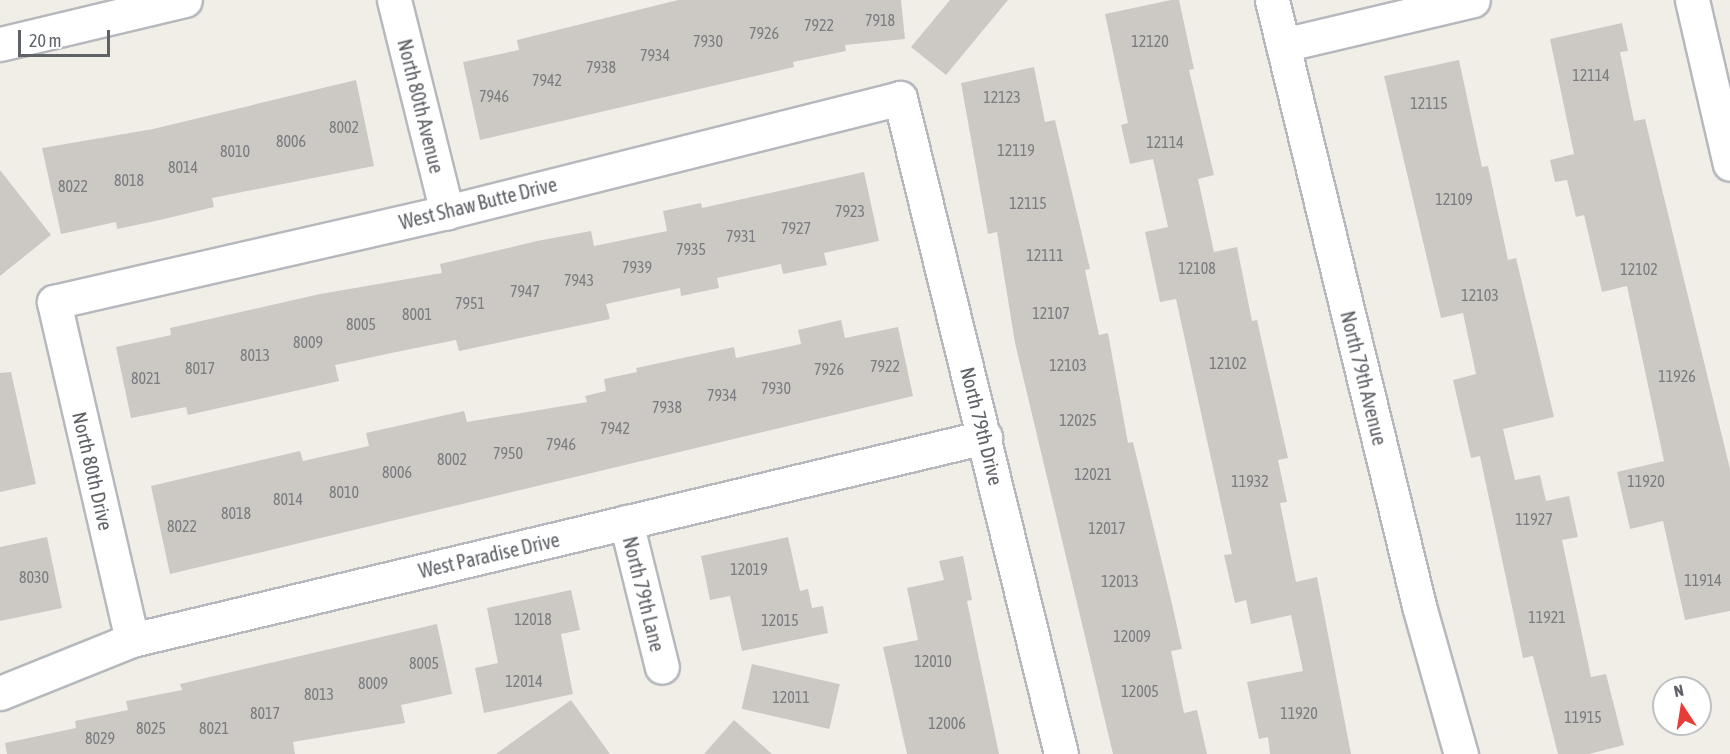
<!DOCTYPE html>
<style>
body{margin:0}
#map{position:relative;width:1730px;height:754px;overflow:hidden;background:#f1eee8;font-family:"Asap Condensed",sans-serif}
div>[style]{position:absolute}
.building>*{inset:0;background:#ccc9c5;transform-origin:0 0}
.roads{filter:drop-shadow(2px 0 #b5b8bc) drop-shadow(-2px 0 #b5b8bc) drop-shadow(0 2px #b5b8bc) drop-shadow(0 -2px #b5b8bc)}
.minor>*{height:33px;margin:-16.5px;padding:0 16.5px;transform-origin:16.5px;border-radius:16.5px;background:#fff}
.tertiary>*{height:33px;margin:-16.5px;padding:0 16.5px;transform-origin:16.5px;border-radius:16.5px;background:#fff}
.secondary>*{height:33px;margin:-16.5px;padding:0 16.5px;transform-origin:16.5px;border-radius:16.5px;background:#fff}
span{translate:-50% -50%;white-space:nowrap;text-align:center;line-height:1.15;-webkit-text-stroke:4.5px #fff;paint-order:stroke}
.number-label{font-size:16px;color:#7a7c7f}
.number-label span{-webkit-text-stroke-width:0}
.street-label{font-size:20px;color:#5f6368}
.north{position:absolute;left:1652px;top:676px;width:60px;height:60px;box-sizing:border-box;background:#fff;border:2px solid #bfc1c3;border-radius:50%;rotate:348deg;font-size:16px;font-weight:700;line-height:24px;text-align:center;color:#5f6368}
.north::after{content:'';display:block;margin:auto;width:21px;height:27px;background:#e73d38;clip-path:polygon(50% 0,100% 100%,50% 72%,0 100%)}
.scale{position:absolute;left:18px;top:30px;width:92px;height:27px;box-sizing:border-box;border:3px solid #5f6368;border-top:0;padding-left:8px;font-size:18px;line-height:21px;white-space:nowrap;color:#5f6368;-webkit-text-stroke:4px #fff;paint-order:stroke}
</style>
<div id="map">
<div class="building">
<i style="clip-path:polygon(678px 0,901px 0,905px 39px,845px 45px,846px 51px,793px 62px,794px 67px,480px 140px,463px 62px,519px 50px,517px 40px)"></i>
<i style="clip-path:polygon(950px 0,1008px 0,946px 75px,911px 47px)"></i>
<i style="clip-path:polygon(1171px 0,1179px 0,1194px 69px,1189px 70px,1214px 175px,1198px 179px,1214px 252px,1237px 247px,1252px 321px,1257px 320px,1288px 458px,1278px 460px,1287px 502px,1280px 503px,1296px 582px,1317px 577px,1351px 754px,1270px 754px,1268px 737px,1259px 739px,1247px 682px,1303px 671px,1291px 615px,1251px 624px,1246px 600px,1235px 603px,1224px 555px,1232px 554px,1176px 299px,1160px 302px,1145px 232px,1168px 227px,1153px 159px,1130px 164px,1121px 125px,1128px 123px,1105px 14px)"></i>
<i style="clip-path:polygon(1622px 23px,1628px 51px,1620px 52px,1634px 121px,1645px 119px,1730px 469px,1730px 611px,1685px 620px,1663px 521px,1630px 529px,1617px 472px,1664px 461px,1627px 286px,1602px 292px,1584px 215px,1576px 217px,1567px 180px,1555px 182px,1550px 160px,1574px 154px,1550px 39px)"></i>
<i style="clip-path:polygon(1459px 60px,1482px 167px,1488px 166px,1508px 260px,1516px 258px,1554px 417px,1503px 429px,1515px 480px,1540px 475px,1546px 501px,1569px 496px,1578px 537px,1562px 540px,1591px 677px,1606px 674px,1624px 745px,1589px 754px,1558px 754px,1533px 656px,1523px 658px,1480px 456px,1471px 458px,1453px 380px,1476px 374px,1463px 313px,1441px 318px,1384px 76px)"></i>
<i style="clip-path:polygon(1034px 67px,1045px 122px,1055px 120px,1090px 269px,1085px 270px,1099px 335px,1108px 333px,1128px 443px,1133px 442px,1172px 604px,1182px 649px,1171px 651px,1184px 713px,1197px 710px,1207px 754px,1113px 754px,1015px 343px,997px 232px,988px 234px,961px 83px)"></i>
<i style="clip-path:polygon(356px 80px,374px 166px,212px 198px,214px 207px,160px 220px,117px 229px,116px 222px,61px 234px,42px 148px,153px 129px)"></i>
<i style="clip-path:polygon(0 170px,51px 235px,0 276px)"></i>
<i style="clip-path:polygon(864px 172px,879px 241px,824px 253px,827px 265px,783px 274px,781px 264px,717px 278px,719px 288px,681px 296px,680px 288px,606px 304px,610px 319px,459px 351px,456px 340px,401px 351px,335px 365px,339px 381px,188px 415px,186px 407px,131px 418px,116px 347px,171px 335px,170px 328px,320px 294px,442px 273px,440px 264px,537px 241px,591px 231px,594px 246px,667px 231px,663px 211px,701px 203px,702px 208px)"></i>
<i style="clip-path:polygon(841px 320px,845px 338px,898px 327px,913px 396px,170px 574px,151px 486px,300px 451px,303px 461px,369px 446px,366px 433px,464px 411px,467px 422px,587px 402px,585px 396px,606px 391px,604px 379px,637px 372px,636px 368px,734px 347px,736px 358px,801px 344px,798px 330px)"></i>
<i style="clip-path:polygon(11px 372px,36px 484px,0 492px,0 373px)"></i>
<i style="clip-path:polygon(47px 537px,62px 608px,0 621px,0 547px)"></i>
<i style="clip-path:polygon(788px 537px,800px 591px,808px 589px,812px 608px,823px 606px,828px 633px,742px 651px,730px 596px,710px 600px,701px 556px)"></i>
<i style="clip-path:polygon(963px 556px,972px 600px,967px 601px,999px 754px,907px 754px,883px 647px,918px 640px,907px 588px,944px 580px,939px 561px)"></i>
<i style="clip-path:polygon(571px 590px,580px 630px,561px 634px,573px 694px,484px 713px,475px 668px,498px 663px,487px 608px)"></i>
<i style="clip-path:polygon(437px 624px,452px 694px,401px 705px,405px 723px,293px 742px,295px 754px,7px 754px,5px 743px,76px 728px,75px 721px,128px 710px,126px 701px,182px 690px,180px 684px)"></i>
<i style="left:752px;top:664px;width:90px;height:46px;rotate:13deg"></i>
<i style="clip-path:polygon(571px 700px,610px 754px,496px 754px)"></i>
<i style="clip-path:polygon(734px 720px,772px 754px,704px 754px)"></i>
</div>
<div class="roads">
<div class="minor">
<i style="left:394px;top:0;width:219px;rotate:76deg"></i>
<i style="left:1692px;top:0;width:168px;rotate:77deg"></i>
<i style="left:1283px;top:45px;width:195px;rotate:-13.3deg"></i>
<i style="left:626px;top:522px;width:149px;rotate:76.1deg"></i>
<i style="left:132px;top:640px;width:347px;rotate:-103deg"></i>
<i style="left:54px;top:302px;width:403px;rotate:-12.9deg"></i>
<i style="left:447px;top:212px;width:467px;rotate:-14.1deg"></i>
<i style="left:900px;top:98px;width:675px;rotate:76.21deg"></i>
<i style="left:0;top:693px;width:142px;rotate:-21.9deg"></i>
<i style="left:132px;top:640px;width:877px;rotate:-13.39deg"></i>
</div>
<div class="tertiary">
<i style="left:1272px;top:0;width:624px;rotate:76.36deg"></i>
<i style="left:1419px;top:606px;width:154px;rotate:74.2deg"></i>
</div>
<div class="secondary">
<i style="left:0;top:44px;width:190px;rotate:-13.4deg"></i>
</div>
</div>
<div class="number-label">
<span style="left:880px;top:20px">7918</span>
<span style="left:819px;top:25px">7922</span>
<span style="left:764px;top:33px">7926</span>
<span style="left:708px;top:41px">7930</span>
<span style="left:1150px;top:41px">12120</span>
<span style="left:655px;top:55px">7934</span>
<span style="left:601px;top:67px">7938</span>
<span style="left:1591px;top:75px">12114</span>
<span style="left:547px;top:80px">7942</span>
<span style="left:494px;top:96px">7946</span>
<span style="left:1002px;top:97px">12123</span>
<span style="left:1429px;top:103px">12115</span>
<span style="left:344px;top:127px">8002</span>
<span style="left:291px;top:141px">8006</span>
<span style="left:1165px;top:142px">12114</span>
<span style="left:1016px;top:150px">12119</span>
<span style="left:235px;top:151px">8010</span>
<span style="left:183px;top:167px">8014</span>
<span style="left:129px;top:180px">8018</span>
<span style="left:73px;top:186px">8022</span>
<span style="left:1454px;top:199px">12109</span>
<span style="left:1028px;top:203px">12115</span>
<span style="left:850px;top:211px">7923</span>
<span style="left:796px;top:228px">7927</span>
<span style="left:741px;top:236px">7931</span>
<span style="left:691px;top:249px">7935</span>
<span style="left:1045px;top:255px">12111</span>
<span style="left:637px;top:267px">7939</span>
<span style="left:1197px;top:268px">12108</span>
<span style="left:1639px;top:269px">12102</span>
<span style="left:579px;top:280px">7943</span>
<span style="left:525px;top:291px">7947</span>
<span style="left:1480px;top:295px">12103</span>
<span style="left:470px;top:303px">7951</span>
<span style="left:1051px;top:313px">12107</span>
<span style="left:417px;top:314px">8001</span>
<span style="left:361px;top:324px">8005</span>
<span style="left:308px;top:342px">8009</span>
<span style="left:255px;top:355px">8013</span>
<span style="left:1228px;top:363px">12102</span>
<span style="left:1068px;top:365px">12103</span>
<span style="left:885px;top:366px">7922</span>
<span style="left:200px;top:368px">8017</span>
<span style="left:829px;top:369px">7926</span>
<span style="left:1677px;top:376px">11926</span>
<span style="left:146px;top:378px">8021</span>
<span style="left:776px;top:388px">7930</span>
<span style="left:722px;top:395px">7934</span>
<span style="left:667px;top:407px">7938</span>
<span style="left:1078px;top:420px">12025</span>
<span style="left:615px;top:428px">7942</span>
<span style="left:561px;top:444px">7946</span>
<span style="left:508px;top:453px">7950</span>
<span style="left:452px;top:459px">8002</span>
<span style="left:397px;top:472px">8006</span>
<span style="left:1093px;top:474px">12021</span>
<span style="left:1250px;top:481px">11932</span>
<span style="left:1646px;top:481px">11920</span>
<span style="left:344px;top:492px">8010</span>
<span style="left:288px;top:499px">8014</span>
<span style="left:236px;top:513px">8018</span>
<span style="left:1534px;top:519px">11927</span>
<span style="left:182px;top:526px">8022</span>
<span style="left:1107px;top:528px">12017</span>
<span style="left:749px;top:569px">12019</span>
<span style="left:34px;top:577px">8030</span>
<span style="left:1703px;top:580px">11914</span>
<span style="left:1120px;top:581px">12013</span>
<span style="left:1547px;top:617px">11921</span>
<span style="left:533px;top:619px">12018</span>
<span style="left:780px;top:620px">12015</span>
<span style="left:1132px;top:636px">12009</span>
<span style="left:933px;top:661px">12010</span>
<span style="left:424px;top:663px">8005</span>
<span style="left:524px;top:681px">12014</span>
<span style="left:373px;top:683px">8009</span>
<span style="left:1140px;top:691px">12005</span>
<span style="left:319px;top:694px">8013</span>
<span style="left:791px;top:697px">12011</span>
<span style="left:265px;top:713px">8017</span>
<span style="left:1299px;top:713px">11920</span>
<span style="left:1583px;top:717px">11915</span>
<span style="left:947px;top:723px">12006</span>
<span style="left:151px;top:728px">8025</span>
<span style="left:214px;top:728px">8021</span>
<span style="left:100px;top:738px">8029</span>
</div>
<div class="street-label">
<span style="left:421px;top:106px;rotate:76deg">North 80th Avenue</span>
<span style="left:478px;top:203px;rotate:-14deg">West Shaw Butte Drive</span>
<span style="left:1364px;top:378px;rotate:76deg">North 79th Avenue</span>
<span style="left:982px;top:426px;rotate:76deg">North 79th Drive</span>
<span style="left:93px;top:471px;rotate:77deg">North 80th Drive</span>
<span style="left:489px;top:555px;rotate:-13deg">West Paradise Drive</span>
<span style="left:644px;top:594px;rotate:76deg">North 79th Lane</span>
</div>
<div class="north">N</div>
<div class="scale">20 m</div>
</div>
